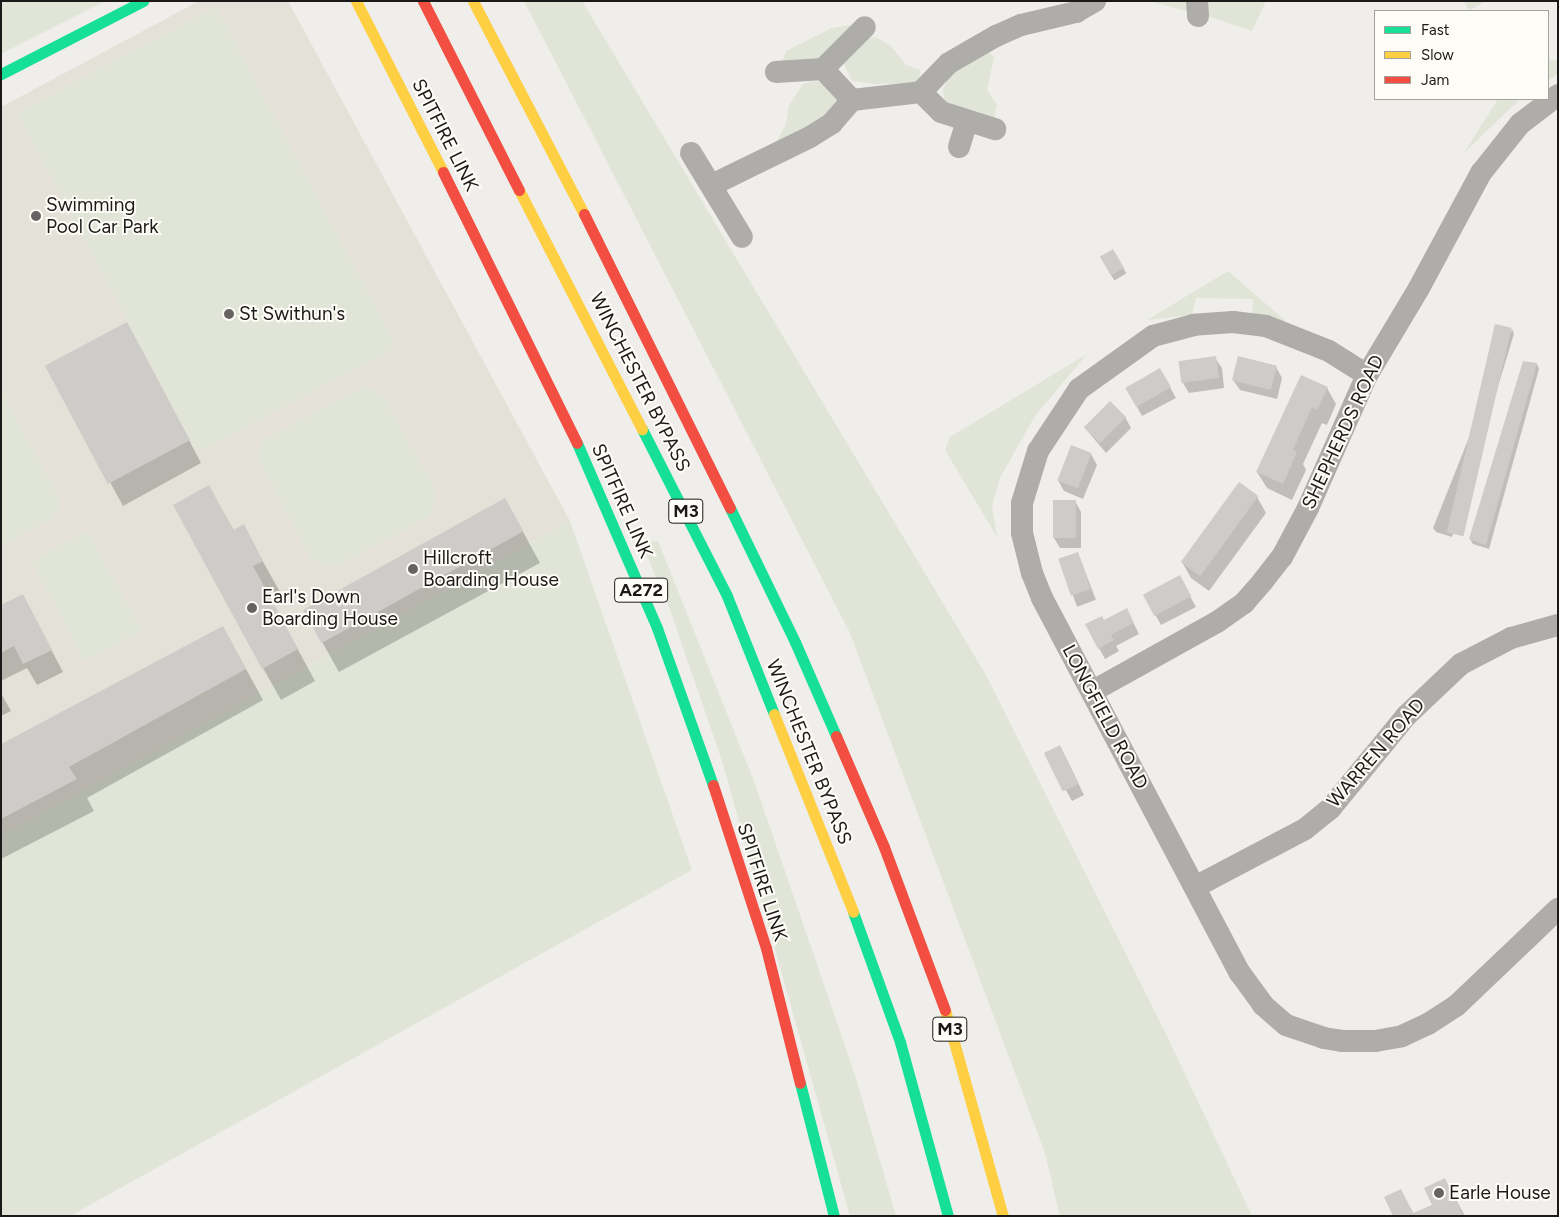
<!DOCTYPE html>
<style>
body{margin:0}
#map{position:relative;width:1559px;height:1217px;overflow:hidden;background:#efeeea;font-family:Figtree,sans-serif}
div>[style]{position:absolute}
.built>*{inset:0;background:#e4e2d8}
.green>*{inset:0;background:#e1e5d8;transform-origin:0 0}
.shadow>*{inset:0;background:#0003;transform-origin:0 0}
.building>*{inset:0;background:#cdccc9;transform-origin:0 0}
.street>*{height:22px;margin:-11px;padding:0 11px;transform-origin:11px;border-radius:11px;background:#aeada9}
.fast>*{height:11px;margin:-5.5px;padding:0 5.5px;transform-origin:5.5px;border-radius:5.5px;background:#16e098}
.slow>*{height:11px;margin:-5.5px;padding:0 5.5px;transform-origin:5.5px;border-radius:5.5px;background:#ffcf43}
.jam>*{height:11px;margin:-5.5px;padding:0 5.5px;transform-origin:5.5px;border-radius:5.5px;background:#f24e42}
.dots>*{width:14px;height:14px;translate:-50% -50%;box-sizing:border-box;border:2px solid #fefcf6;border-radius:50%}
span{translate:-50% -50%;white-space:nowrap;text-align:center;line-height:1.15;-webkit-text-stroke:4px #fefcf6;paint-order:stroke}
.shield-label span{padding:1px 4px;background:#fefcf6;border:1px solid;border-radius:4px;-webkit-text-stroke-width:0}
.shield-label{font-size:18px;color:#1b1a18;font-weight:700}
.street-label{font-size:19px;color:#1b1a18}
.poi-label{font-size:19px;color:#1b1a18}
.left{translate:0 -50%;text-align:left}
.frame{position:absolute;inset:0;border:2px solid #1b1a18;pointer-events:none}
.legend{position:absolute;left:1374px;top:10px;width:175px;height:90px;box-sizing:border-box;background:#fefcf6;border:1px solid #a3a29d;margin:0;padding:6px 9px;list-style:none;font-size:15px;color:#1b1a18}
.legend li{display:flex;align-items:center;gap:10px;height:25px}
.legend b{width:25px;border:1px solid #a3a29d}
</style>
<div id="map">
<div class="built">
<i style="clip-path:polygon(199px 1px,288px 1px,570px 521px,1px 836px,1px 107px)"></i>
</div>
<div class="green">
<i style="clip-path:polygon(1px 1px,105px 1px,1px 54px)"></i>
<i style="clip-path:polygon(524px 1px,582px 1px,986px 675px,1168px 1038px,1252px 1216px,1060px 1216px,1044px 1150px,850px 633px)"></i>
<i style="clip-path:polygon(1149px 1px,1192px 1px,1190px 12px)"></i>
<i style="clip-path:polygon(1209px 1px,1266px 1px,1252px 31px,1205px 15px)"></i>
<i style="clip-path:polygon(1464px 1px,1485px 1px,1469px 11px)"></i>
<i style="left:216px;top:7px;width:385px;height:225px;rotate:62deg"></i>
<i style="clip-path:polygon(857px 24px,832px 50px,805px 66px,780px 67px,786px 51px,832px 28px)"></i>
<i style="clip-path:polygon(876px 37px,890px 45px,906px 65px,920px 70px,919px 83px,876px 84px,852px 81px,843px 62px,865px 39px)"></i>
<i style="clip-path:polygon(986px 50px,994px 57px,987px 90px,997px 105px,993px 121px,944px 103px,943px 90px,949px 76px)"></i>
<i style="clip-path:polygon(1558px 60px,1558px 74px,1548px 80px,1548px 61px)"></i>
<i style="clip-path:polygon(814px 81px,824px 83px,839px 104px,829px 120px,776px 143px,786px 124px,789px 105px,803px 84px)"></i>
<i style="clip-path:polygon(1498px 99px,1520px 99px,1463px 154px)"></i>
<i style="clip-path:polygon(1228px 271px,1286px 321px,1252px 317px,1253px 299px,1196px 298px,1192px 315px,1147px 320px)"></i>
<i style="clip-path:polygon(1087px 354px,1035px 416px,1000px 478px,992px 506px,997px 537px,945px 450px,950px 437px)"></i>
<i style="clip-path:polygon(366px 386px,384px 398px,435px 489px,434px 508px,428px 517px,340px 564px,324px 565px,310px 557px,259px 458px,263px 440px)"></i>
<i style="clip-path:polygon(1px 390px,57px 495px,59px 508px,49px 520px,1px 545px)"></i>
<i style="clip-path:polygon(570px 521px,692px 870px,70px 1216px,1px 1216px,1px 836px)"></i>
<i style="left:88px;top:531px;width:113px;height:64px;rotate:62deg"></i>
<i style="clip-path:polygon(658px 541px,754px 781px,856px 1078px,896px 1216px,850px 1216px,722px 761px,668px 604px,641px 543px)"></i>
</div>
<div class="shadow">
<i style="left:1113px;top:251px;width:26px;height:14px;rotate:59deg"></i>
<i style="clip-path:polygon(1512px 329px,1514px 334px,1452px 537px,1436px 532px,1433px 528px)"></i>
<i style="clip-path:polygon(139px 345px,201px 463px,123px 506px,47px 366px)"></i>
<i style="clip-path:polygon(1215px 358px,1222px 368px,1224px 388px,1189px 393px,1183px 383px)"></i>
<i style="clip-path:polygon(1524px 363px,1537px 364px,1539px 369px,1489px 549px,1473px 544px,1470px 539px)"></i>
<i style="clip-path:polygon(1276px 367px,1282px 378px,1277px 399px,1240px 390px,1233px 380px)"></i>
<i style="clip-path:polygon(1166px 380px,1176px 398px,1142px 416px,1126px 387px)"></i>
<i style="clip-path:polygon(1327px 388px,1336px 404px,1327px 425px,1322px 423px,1303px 464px,1306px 470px,1292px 500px,1267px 488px,1257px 472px)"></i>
<i style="clip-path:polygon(1125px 417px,1131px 428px,1106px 453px,1085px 428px)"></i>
<i style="clip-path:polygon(1091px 454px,1097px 465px,1083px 499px,1064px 491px,1058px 480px)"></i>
<i style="clip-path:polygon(209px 487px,234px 531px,243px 526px,280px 592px,270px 598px,315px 681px,281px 700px,263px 668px)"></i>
<i style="clip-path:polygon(1257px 497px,1266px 513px,1209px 591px,1191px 578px,1182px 562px)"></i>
<i style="clip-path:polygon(505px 499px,540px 563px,339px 672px,321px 640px)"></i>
<i style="clip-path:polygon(1075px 501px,1081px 512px,1081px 548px,1060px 548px,1054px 538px)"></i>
<i style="left:1078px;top:553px;width:50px;height:20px;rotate:69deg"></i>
<i style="clip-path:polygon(1185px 587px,1196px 607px,1161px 625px,1144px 595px)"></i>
<i style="clip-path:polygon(1px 607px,34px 617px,63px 672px,37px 685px,27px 668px,1px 681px)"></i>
<i style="clip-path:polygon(1132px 620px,1139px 634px,1116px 646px,1119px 651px,1105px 659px,1099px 648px,1104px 621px)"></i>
<i style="clip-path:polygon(223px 627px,263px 700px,87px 798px,94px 811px,1px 859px,1px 745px)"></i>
<i style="clip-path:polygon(1px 693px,11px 711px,1px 716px)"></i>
<i style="clip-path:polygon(1046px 754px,1066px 758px,1084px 795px,1072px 801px)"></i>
<i style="clip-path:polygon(1445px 1180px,1465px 1216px,1394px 1216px,1401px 1191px,1414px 1214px,1433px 1205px)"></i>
</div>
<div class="building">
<i style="left:1113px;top:249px;width:22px;height:15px;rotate:60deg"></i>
<i style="left:127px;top:322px;width:134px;height:93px;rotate:62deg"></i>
<i style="left:1495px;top:324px;width:17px;height:214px;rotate:13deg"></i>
<i style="left:1216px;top:356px;width:22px;height:38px;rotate:82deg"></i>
<i style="left:1238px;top:356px;width:40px;height:25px;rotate:14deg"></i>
<i style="clip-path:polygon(1523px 361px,1537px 363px,1486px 545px,1469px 539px)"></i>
<i style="left:1160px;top:368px;width:22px;height:40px;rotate:60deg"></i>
<i style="clip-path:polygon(1301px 375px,1328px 387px,1317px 410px,1312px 407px,1293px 450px,1297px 452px,1283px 484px,1256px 472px)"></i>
<i style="left:1110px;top:401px;width:23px;height:37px;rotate:45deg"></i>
<i style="left:1071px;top:445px;width:22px;height:38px;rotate:21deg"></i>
<i style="left:1239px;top:482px;width:24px;height:99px;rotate:36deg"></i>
<i style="clip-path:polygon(209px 485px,233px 530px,244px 524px,263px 561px,253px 566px,298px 649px,262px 669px,173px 505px)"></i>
<i style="left:505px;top:498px;width:38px;height:231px;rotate:61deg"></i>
<i style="left:1053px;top:500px;width:23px;height:38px"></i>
<i style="left:1078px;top:552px;width:39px;height:21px;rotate:71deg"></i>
<i style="left:1180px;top:575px;width:24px;height:42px;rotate:62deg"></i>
<i style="clip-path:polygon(23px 594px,52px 650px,23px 664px,14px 646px,1px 653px,1px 605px)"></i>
<i style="clip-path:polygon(1127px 608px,1134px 623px,1111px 635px,1114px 640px,1098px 649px,1085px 624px,1102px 616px,1104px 620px)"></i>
<i style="clip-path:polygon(223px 626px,246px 669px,69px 767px,77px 779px,1px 819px,1px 744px)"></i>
<i style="left:1060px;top:745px;width:43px;height:18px;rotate:64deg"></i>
<i style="clip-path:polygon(1445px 1178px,1463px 1216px,1393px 1216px,1384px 1197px,1401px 1189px,1413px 1213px,1432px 1205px,1424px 1188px)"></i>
</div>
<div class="street">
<i style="left:1197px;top:1px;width:15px;rotate:86deg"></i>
<i style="left:823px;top:69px;width:59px;rotate:-45deg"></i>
<i style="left:776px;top:72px;width:47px;rotate:-3.7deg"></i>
<i style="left:823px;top:69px;width:42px;rotate:46.9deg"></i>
<i style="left:921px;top:92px;width:28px;rotate:45deg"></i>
<i style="left:941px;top:112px;width:57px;rotate:17.5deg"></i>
<i style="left:959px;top:147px;width:27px;rotate:-73deg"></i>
<i style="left:691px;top:153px;width:98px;rotate:58.7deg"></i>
<i style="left:712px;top:185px;width:109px;rotate:-26.1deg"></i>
<i style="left:810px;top:137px;width:26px;rotate:-32deg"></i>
<i style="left:832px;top:123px;width:30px;rotate:-49deg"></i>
<i style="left:852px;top:100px;width:69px;rotate:-6.6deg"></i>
<i style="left:921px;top:92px;width:40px;rotate:-46deg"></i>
<i style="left:949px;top:63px;width:54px;rotate:-29.9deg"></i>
<i style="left:996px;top:36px;width:27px;rotate:-24deg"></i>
<i style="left:1021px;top:25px;width:57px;rotate:-13.3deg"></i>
<i style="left:1076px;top:12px;width:22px;rotate:-30deg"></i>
<i style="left:1367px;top:375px;width:45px;rotate:-147.7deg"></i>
<i style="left:1329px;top:351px;width:68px;rotate:-158.4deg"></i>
<i style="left:1266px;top:326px;width:33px;rotate:-173deg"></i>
<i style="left:1233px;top:322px;width:39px;rotate:176deg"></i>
<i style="left:1194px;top:325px;width:42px;rotate:165deg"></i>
<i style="left:1153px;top:336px;width:91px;rotate:144.4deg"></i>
<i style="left:1079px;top:389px;width:74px;rotate:123.5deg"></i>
<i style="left:1038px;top:451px;width:54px;rotate:107.1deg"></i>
<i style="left:1022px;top:503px;width:30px;rotate:90deg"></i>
<i style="left:1022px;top:533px;width:41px;rotate:76deg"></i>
<i style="left:1032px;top:573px;width:27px;rotate:68deg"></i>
<i style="left:1042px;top:598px;width:424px;rotate:62.2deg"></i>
<i style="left:1240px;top:973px;width:39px;rotate:54deg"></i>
<i style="left:1263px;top:1005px;width:30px;rotate:41deg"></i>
<i style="left:1286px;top:1025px;width:40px;rotate:18.9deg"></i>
<i style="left:1324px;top:1038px;width:18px;rotate:9deg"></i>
<i style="left:1342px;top:1041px;width:33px"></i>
<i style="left:1375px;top:1041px;width:27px;rotate:-10deg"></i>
<i style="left:1402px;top:1036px;width:29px;rotate:-25deg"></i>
<i style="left:1428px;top:1024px;width:33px;rotate:-33deg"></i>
<i style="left:1456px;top:1006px;width:141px;rotate:-43.6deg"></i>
<i style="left:1093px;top:691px;width:142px;rotate:-29.1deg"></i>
<i style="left:1217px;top:622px;width:33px;rotate:-35deg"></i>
<i style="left:1244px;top:603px;width:29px;rotate:-49deg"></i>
<i style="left:1263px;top:581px;width:31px;rotate:-52deg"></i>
<i style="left:1282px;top:557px;width:55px;rotate:-62deg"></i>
<i style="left:1308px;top:508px;width:145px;rotate:-66.1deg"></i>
<i style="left:1367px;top:375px;width:101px;rotate:-59.1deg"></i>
<i style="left:1419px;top:288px;width:131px;rotate:-61.7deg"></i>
<i style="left:1481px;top:173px;width:63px;rotate:-51.5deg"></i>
<i style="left:1520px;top:124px;width:48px;rotate:-37.3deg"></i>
<i style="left:1195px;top:887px;width:124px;rotate:-27.8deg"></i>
<i style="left:1305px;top:829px;width:32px;rotate:-39deg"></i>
<i style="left:1330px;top:809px;width:120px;rotate:-50.7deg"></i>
<i style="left:1406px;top:716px;width:76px;rotate:-43.4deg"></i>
<i style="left:1461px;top:664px;width:56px;rotate:-27.5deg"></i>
<i style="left:1511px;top:638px;width:49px;rotate:-15.5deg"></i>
</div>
<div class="fast">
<i style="left:1px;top:74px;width:160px;rotate:-27.2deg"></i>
<i style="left:642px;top:429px;width:187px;rotate:63deg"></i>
<i style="left:727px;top:596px;width:127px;rotate:68.3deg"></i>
<i style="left:577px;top:443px;width:202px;rotate:66.6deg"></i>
<i style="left:657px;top:628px;width:167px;rotate:70.4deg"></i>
<i style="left:730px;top:508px;width:149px;rotate:64.1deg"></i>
<i style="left:795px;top:642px;width:103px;rotate:66.4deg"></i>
<i style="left:853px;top:912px;width:138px;rotate:70.1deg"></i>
<i style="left:900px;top:1042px;width:180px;rotate:74.6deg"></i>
<i style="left:800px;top:1083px;width:137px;rotate:75.7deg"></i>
</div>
<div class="slow">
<i style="left:356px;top:1px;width:192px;rotate:63deg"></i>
<i style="left:473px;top:1px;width:240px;rotate:62.5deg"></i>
<i style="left:519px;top:190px;width:269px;rotate:62.8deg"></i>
<i style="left:774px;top:714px;width:213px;rotate:68.2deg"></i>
<i style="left:945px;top:1010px;width:214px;rotate:74.3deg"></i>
</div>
<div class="jam">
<i style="left:423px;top:1px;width:212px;rotate:63.1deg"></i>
<i style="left:443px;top:172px;width:302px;rotate:63.7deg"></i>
<i style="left:584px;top:214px;width:328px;rotate:63.6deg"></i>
<i style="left:836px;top:736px;width:121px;rotate:66.6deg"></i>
<i style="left:884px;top:847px;width:174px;rotate:69.5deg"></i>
<i style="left:713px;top:785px;width:171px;rotate:72deg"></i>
<i style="left:766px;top:948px;width:139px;rotate:75.9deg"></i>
</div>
<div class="dots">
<i style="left:36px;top:216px;background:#656462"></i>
<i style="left:229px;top:314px;background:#656462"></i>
<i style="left:413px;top:569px;background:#656462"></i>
<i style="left:252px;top:608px;background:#656462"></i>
<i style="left:1439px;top:1193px;background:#656462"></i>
</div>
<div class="shield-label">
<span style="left:686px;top:511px">M3</span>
<span style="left:641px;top:590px">A272</span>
<span style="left:950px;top:1029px">M3</span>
</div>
<div class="street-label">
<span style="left:445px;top:135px;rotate:63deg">SPITFIRE LINK</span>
<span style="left:640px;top:382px;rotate:63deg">WINCHESTER BYPASS</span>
<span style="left:1343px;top:432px;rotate:-65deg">SHEPHERDS ROAD</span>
<span style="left:622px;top:501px;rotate:66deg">SPITFIRE LINK</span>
<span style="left:1105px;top:717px;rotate:62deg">LONGFIELD ROAD</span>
<span style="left:809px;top:752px;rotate:68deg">WINCHESTER BYPASS</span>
<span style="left:1376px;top:753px;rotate:-49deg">WARREN ROAD</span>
<span style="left:762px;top:882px;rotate:72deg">SPITFIRE LINK</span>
</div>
<div class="poi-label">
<span class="left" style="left:46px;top:216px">Swimming<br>Pool Car Park</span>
<span class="left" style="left:239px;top:314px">St Swithun's</span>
<span class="left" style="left:423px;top:569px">Hillcroft<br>Boarding House</span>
<span class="left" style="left:262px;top:608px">Earl's Down<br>Boarding House</span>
<span class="left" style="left:1449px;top:1193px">Earle House</span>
</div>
<div class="frame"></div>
<ul class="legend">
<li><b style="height:6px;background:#16e098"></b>Fast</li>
<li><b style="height:6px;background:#ffcf43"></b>Slow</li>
<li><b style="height:6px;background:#f24e42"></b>Jam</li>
</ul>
</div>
